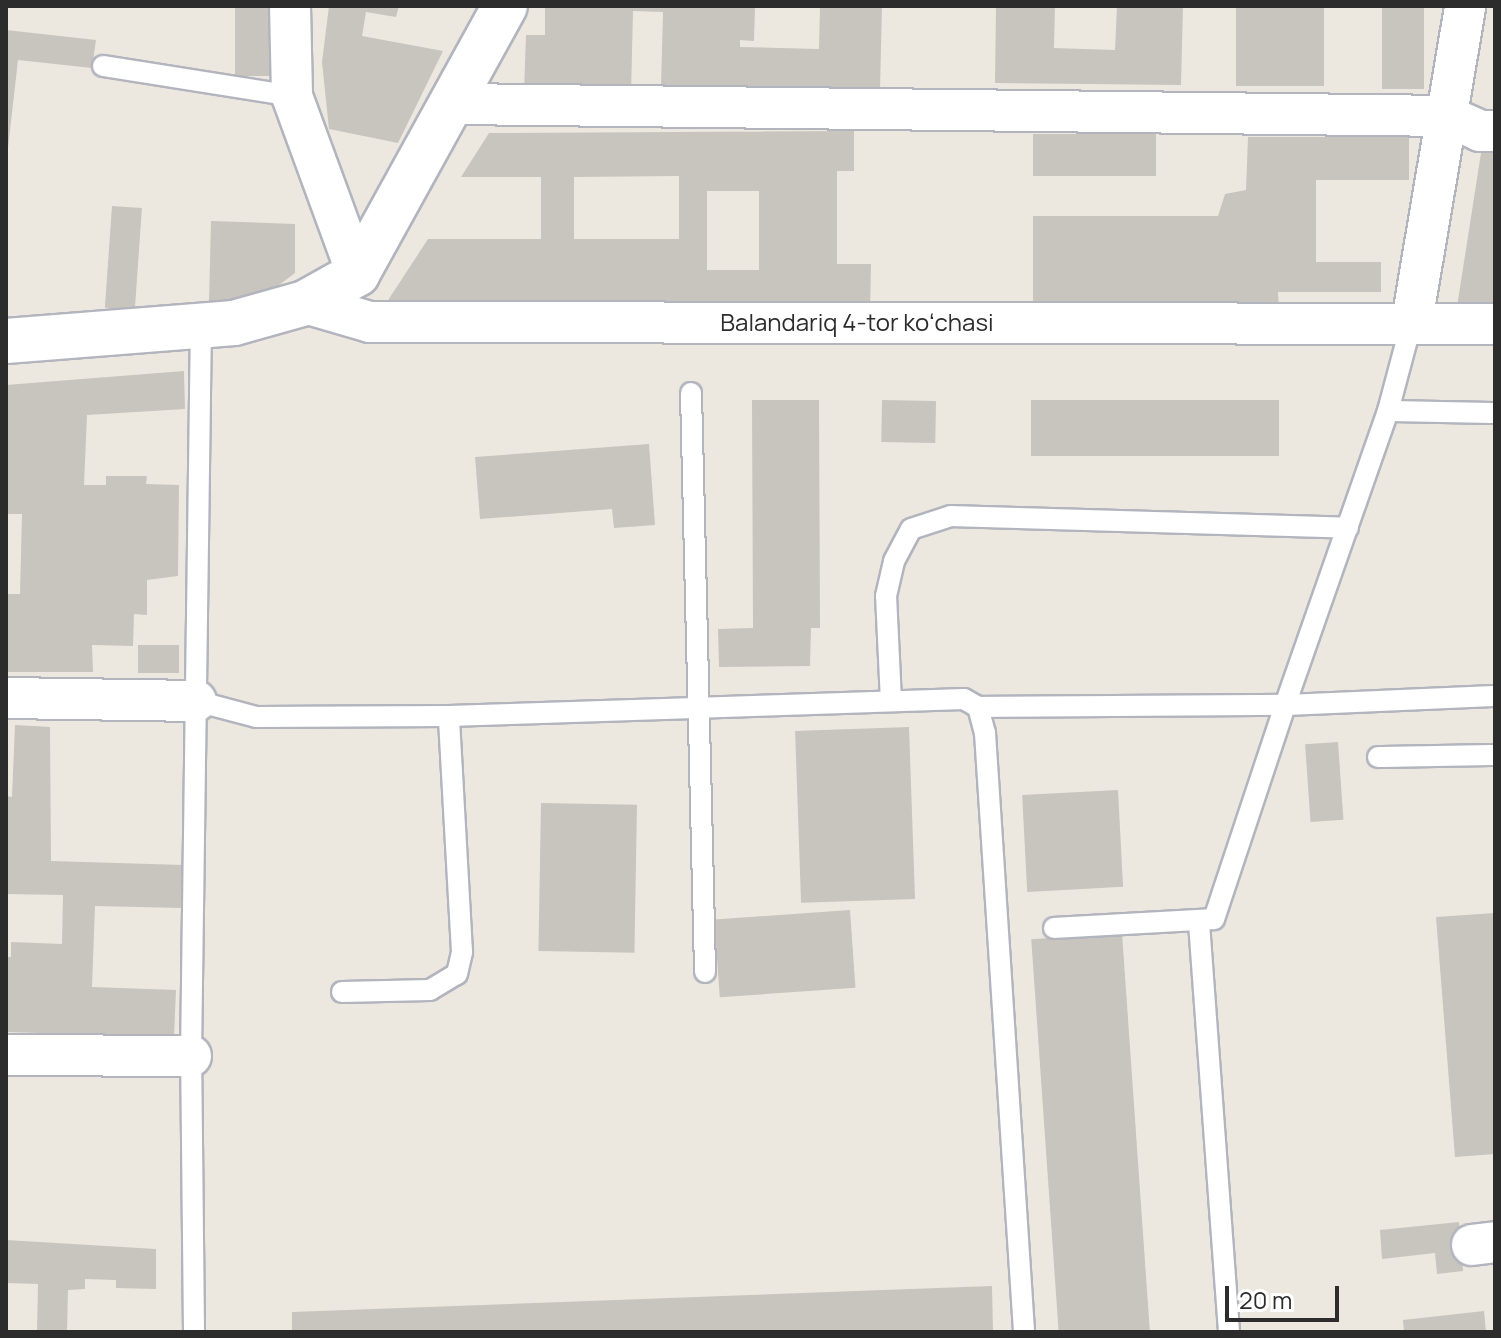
<!DOCTYPE html>
<meta charset="utf-8">
<style>
body{margin:0}
#map{position:relative;width:1501px;height:1338px;overflow:hidden;background:#ede8df;font-family:Manrope,sans-serif}
div>[style]{position:absolute}
.building>*{inset:0;background:#c8c4be;transform-origin:0 0}
.roads{filter:drop-shadow(2px 0 #b2b4be) drop-shadow(-2px 0 #b2b4be) drop-shadow(0 2px #b2b4be) drop-shadow(0 -2px #b2b4be)}
.service>*{height:20px;margin:-10px;padding:0 10px;transform-origin:10px;border-radius:10px;background:#fff}
.minor>*{height:40px;margin:-20px;padding:0 20px;transform-origin:20px;border-radius:20px;background:#fff}
.tertiary>*{height:44px;margin:-22px;padding:0 22px;transform-origin:22px;border-radius:22px;background:#fff}
span{translate:-50% -50%;white-space:nowrap;text-align:center;line-height:1.15;-webkit-text-stroke:8px #fff;paint-order:stroke}
.street-label{font-size:24px;color:#2c2c2c}
.frame{position:absolute;inset:0;border:8px solid #2c2c2c;pointer-events:none}
.scale{position:absolute;left:1225px;top:1286px;width:114px;height:36px;box-sizing:border-box;border:4px solid #2c2c2c;border-top:0;padding-left:10px;font-size:24px;line-height:28px;white-space:nowrap;color:#2c2c2c;-webkit-text-stroke:6px #fff;paint-order:stroke}
</style>
<div id="map">
<div class="building">
<i style="left:235px;top:6px;width:38px;height:70px"></i>
<i style="clip-path:polygon(329px 6px,399px 6px,396px 17px,366px 12px,362px 36px,443px 51px,398px 143px,329px 129px,322px 62px)"></i>
<i style="clip-path:polygon(545px 6px,755px 6px,754px 41px,740px 40px,740px 47px,819px 49px,820px 6px,882px 6px,880px 90px,661px 87px,663px 12px,633px 11px,631px 94px,524px 92px,526px 35px,545px 35px)"></i>
<i style="clip-path:polygon(996px 6px,1055px 6px,1054px 48px,1115px 50px,1117px 6px,1183px 6px,1181px 85px,995px 83px)"></i>
<i style="left:1236px;top:6px;width:88px;height:80px"></i>
<i style="left:1382px;top:6px;width:42px;height:83px"></i>
<i style="clip-path:polygon(6px 30px,96px 40px,92px 68px,18px 60px,8px 148px)"></i>
<i style="clip-path:polygon(evenodd,854px 131px,854px 171px,837px 171px,837px 264px,871px 264px,870px 312px,381px 311px,428px 239px,541px 239px,541px 177px,461px 177px,489px 133px,854px 131px,679px 176px,679px 239px,574px 239px,574px 177px,679px 176px,854px 131px,707px 191px,759px 191px,759px 270px,707px 270px,707px 191px)"></i>
<i style="left:1033px;top:134px;width:123px;height:42px"></i>
<i style="clip-path:polygon(1248px 137px,1409px 137px,1409px 180px,1316px 180px,1316px 262px,1381px 262px,1381px 292px,1278px 292px,1279px 308px,1033px 308px,1033px 216px,1218px 216px,1225px 194px,1246px 190px)"></i>
<i style="clip-path:polygon(1481px 153px,1495px 153px,1495px 313px,1456px 313px)"></i>
<i style="left:112px;top:206px;width:30px;height:102px;rotate:4deg"></i>
<i style="clip-path:polygon(211px 221px,295px 224px,295px 273px,255px 303px,209px 302px)"></i>
<i style="clip-path:polygon(184px 371px,185px 409px,87px 415px,84px 485px,106px 485px,106px 476px,147px 476px,146px 484px,179px 485px,178px 576px,147px 580px,147px 615px,134px 614px,133px 646px,92px 645px,93px 672px,6px 672px,6px 594px,20px 594px,22px 514px,6px 514px,6px 385px)"></i>
<i style="clip-path:polygon(752px 400px,819px 400px,820px 628px,811px 628px,810px 666px,719px 667px,718px 629px,753px 628px)"></i>
<i style="left:882px;top:400px;width:54px;height:42px;rotate:1deg"></i>
<i style="left:1279px;top:400px;width:56px;height:248px;rotate:90deg"></i>
<i style="clip-path:polygon(649px 444px,655px 525px,614px 528px,612px 509px,480px 519px,475px 457px)"></i>
<i style="left:138px;top:645px;width:41px;height:28px"></i>
<i style="clip-path:polygon(15px 725px,50px 727px,51px 861px,183px 865px,182px 908px,95px 906px,92px 987px,176px 990px,174px 1037px,6px 1032px,6px 957px,11px 957px,11px 942px,62px 944px,63px 895px,6px 894px,6px 796px,12px 797px)"></i>
<i style="left:909px;top:727px;width:172px;height:114px;rotate:88deg"></i>
<i style="left:1338px;top:742px;width:78px;height:33px;rotate:86deg"></i>
<i style="left:1118px;top:790px;width:97px;height:96px;rotate:87deg"></i>
<i style="left:541px;top:803px;width:96px;height:148px;rotate:1deg"></i>
<i style="left:850px;top:910px;width:78px;height:136px;rotate:86deg"></i>
<i style="clip-path:polygon(1495px 913px,1495px 1154px,1455px 1157px,1436px 917px)"></i>
<i style="left:1122px;top:933px;width:398px;height:91px;rotate:86deg"></i>
<i style="clip-path:polygon(1459px 1222px,1463px 1271px,1437px 1274px,1435px 1253px,1382px 1259px,1380px 1230px)"></i>
<i style="clip-path:polygon(6px 1240px,156px 1249px,156px 1289px,116px 1288px,116px 1280px,85px 1279px,85px 1289px,68px 1290px,67px 1332px,37px 1332px,38px 1284px,6px 1283px)"></i>
<i style="clip-path:polygon(992px 1286px,993px 1332px,292px 1332px,292px 1312px)"></i>
<i style="clip-path:polygon(1484px 1311px,1486px 1332px,1404px 1332px,1403px 1320px)"></i>
</div>
<div class="roads">
<div class="service">
<i style="left:103px;top:66px;width:191px;rotate:9deg"></i>
<i style="left:691px;top:393px;width:579px;rotate:88.61deg"></i>
<i style="left:1388px;top:411px;width:107px;rotate:1.1deg"></i>
<i style="left:196px;top:701px;width:62px;rotate:14.9deg"></i>
<i style="left:256px;top:717px;width:193px;rotate:-0.3deg"></i>
<i style="left:449px;top:716px;width:515px;rotate:-1.89deg"></i>
<i style="left:964px;top:699px;width:16px;rotate:30deg"></i>
<i style="left:978px;top:707px;width:27px;rotate:75deg"></i>
<i style="left:985px;top:733px;width:600px;rotate:86.27deg"></i>
<i style="left:891px;top:701px;width:105px;rotate:-92.7deg"></i>
<i style="left:886px;top:596px;width:36px;rotate:-77deg"></i>
<i style="left:894px;top:561px;width:36px;rotate:-62deg"></i>
<i style="left:911px;top:529px;width:42px;rotate:-18deg"></i>
<i style="left:951px;top:516px;width:397px;rotate:1.7deg"></i>
<i style="left:978px;top:707px;width:307px;rotate:-0.4deg"></i>
<i style="left:1285px;top:705px;width:312px;rotate:-70.7deg"></i>
<i style="left:1388px;top:411px;width:93px;rotate:-75.1deg"></i>
<i style="left:1378px;top:757px;width:117px;rotate:-1deg"></i>
<i style="left:1199px;top:923px;width:410px;rotate:85.8deg"></i>
<i style="left:1054px;top:928px;width:160px;rotate:-3.2deg"></i>
<i style="left:1214px;top:919px;width:225px;rotate:-71.6deg"></i>
<i style="left:1285px;top:705px;width:210px;rotate:-2.5deg"></i>
<i style="left:342px;top:992px;width:88px;rotate:-1.3deg"></i>
<i style="left:430px;top:990px;width:31px;rotate:-31deg"></i>
<i style="left:457px;top:974px;width:23px;rotate:-77deg"></i>
<i style="left:462px;top:952px;width:236px;rotate:-93.2deg"></i>
<i style="left:194px;top:1332px;width:276px;rotate:-90.6deg"></i>
<i style="left:191px;top:1056px;width:730px;rotate:-89.22deg"></i>
</div>
<div class="minor">
<i style="left:290px;top:6px;width:90px;rotate:88.7deg"></i>
<i style="left:292px;top:96px;width:189px;rotate:69.9deg"></i>
<i style="left:455px;top:104px;width:992px;rotate:0.69deg"></i>
<i style="left:1447px;top:116px;width:36px;rotate:24deg"></i>
<i style="left:1480px;top:131px;width:15px"></i>
<i style="left:305px;top:303px;width:68px;rotate:16.3deg"></i>
<i style="left:370px;top:322px;width:1125px;rotate:0.1deg"></i>
<i style="left:1412px;top:321px;width:319px;rotate:-80.4deg"></i>
<i style="left:6px;top:698px;width:190px;rotate:0.9deg"></i>
<i style="left:6px;top:1055px;width:185px;rotate:0.3deg"></i>
<i style="left:1472px;top:1245px;width:23px;rotate:-7deg"></i>
</div>
<div class="tertiary">
<i style="left:6px;top:341px;width:229px;rotate:-4.5deg"></i>
<i style="left:234px;top:323px;width:74px;rotate:-15.7deg"></i>
<i style="left:305px;top:303px;width:60px;rotate:-29.1deg"></i>
<i style="left:357px;top:274px;width:306px;rotate:-61.1deg"></i>
</div>
</div>
<div class="street-label">
<span style="left:857px;top:322px">Balandariq 4-tor koʻchasi</span>
</div>
<div class="frame"></div>
<div class="scale">20 m</div>
</div>
